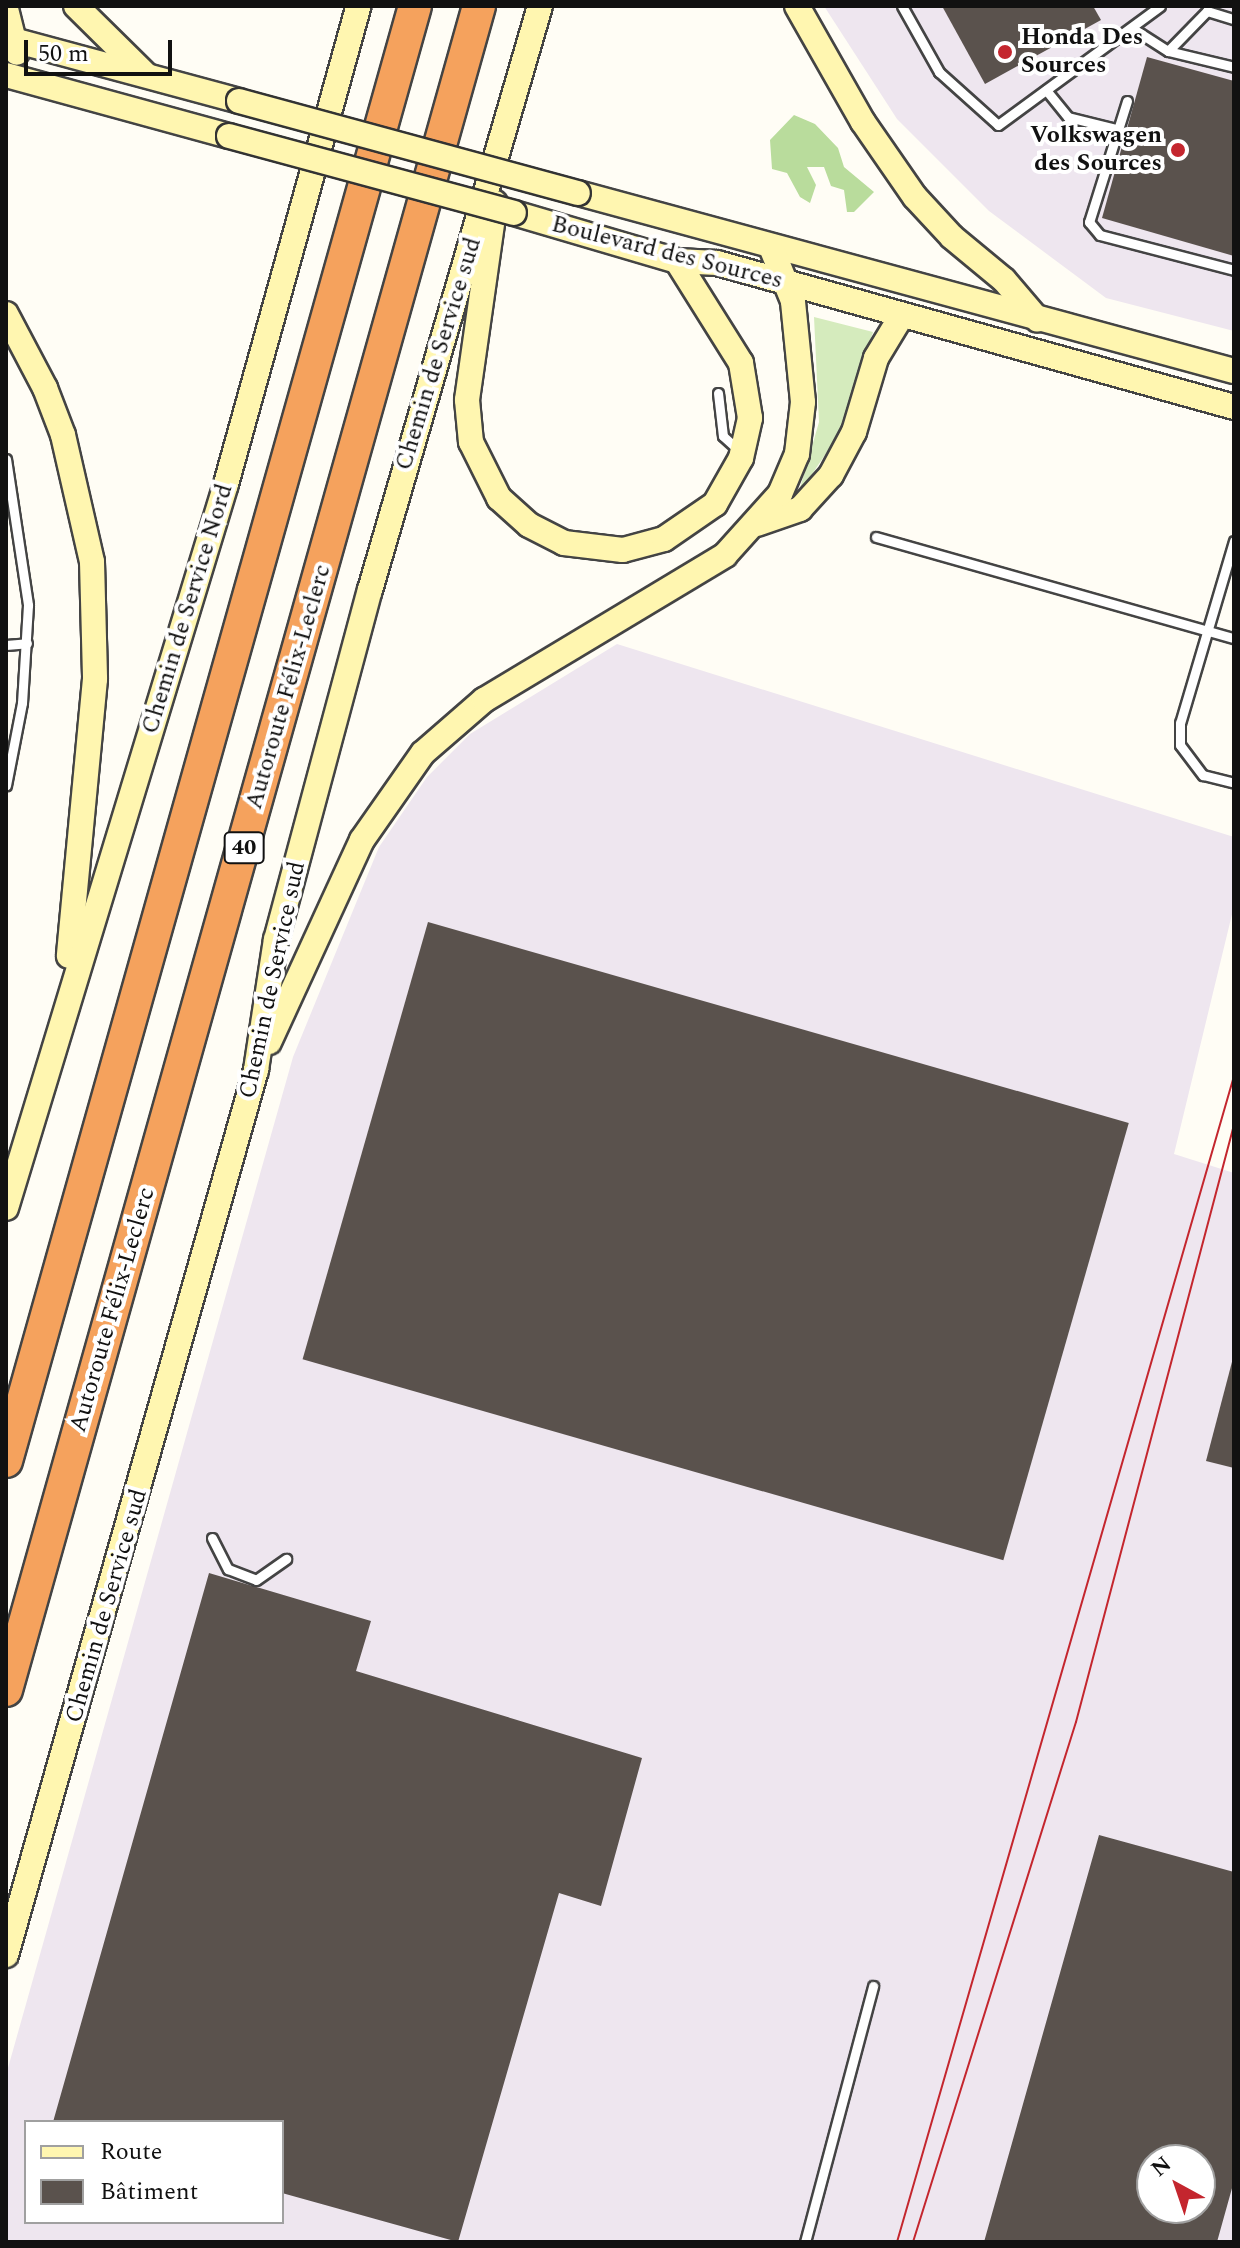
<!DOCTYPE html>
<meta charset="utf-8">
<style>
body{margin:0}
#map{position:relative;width:1240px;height:2248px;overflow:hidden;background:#fffdf5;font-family:Spectral,serif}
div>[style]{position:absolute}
.industrial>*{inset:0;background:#eee6ef}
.green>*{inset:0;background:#d5ebbd}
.forest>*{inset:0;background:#b9dc9c}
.building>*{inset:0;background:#5a524d;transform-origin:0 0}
.roads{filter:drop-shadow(2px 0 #444) drop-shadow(-2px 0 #444) drop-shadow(0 2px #444) drop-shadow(0 -2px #444)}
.lane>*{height:9px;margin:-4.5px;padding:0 4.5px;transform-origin:4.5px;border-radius:4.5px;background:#fff}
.secondary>*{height:24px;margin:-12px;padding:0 12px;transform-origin:12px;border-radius:12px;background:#fff6b0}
.highway>*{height:32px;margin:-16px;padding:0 16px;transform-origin:16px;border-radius:16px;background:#f5a25d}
.tram>*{height:2px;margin:-1px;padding:0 1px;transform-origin:1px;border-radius:1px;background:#c4262e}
.bridges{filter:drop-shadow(2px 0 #333) drop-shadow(-2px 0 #333) drop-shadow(0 2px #333) drop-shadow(0 -2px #333)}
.secondary-bridge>*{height:24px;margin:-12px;padding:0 12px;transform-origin:12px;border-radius:12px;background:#fff6b0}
.dots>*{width:22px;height:22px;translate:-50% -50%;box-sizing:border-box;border:4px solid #fff;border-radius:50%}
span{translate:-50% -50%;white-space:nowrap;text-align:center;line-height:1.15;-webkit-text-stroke:8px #fff;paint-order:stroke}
.shield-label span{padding:2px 6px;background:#fff;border:2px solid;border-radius:6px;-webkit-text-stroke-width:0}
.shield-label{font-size:22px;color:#111;font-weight:700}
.poi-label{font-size:24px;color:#111;font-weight:700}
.left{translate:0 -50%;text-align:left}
.right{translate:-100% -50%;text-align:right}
.street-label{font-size:24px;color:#111}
.frame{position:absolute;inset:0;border:8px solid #111;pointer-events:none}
.legend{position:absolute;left:24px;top:2120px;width:260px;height:104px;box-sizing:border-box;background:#fff;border:2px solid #a0a0a0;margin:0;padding:10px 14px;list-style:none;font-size:24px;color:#111}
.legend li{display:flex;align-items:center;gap:16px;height:40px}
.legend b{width:40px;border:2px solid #a0a0a0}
.north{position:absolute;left:1136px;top:2144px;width:80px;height:80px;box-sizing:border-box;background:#fff;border:2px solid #a0a0a0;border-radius:50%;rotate:320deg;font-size:22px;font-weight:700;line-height:32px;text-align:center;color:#111}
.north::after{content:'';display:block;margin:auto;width:28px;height:36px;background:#c4262e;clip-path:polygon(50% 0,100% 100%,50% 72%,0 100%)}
.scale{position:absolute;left:24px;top:40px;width:148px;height:36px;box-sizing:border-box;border:4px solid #111;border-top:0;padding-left:10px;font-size:24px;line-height:28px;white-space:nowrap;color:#111;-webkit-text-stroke:6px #fff;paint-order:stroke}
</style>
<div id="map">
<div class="industrial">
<i style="clip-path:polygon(824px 6px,1234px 6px,1234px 331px,1106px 298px,989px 211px,897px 119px)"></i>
<i style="clip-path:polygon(evenodd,617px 644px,1234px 837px,1234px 906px,1174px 1154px,1234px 1173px,1234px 2242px,6px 2242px,6px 2075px,293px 1057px,379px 847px,427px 777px,470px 734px,617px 644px,26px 2122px,282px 2122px,282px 2222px,26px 2222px,26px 2122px,617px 644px,1152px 2160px,1200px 2160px,1200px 2208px,1152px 2208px,1152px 2160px)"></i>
</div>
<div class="green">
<i style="clip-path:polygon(814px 317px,873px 332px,837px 437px,798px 495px,819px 422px)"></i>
</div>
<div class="forest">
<i style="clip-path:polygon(794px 115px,815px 124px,838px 148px,844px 167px,874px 192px,854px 212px,847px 212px,844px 190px,831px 186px,824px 167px,807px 167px,816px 185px,810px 203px,800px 197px,787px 173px,772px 169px,770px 140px)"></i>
</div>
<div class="building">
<i style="clip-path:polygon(942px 6px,1093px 6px,1101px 20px,985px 84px)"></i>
<i style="clip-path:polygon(1147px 57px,1234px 81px,1234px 256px,1102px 218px)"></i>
<i style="left:428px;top:922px;width:729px;height:455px;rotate:16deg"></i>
<i style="clip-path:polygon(1233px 1358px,1234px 1358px,1234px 1468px,1206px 1461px)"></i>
<i style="clip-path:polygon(209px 1573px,371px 1621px,356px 1671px,642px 1758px,601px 1906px,559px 1893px,458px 2242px,282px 2193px,282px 2122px,53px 2122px)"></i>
<i style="clip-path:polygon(evenodd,1099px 1835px,1234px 1872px,1234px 2181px,1217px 2242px,984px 2242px,1099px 1835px,1152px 2160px,1200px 2160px,1200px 2208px,1152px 2208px,1152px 2160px)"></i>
</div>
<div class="roads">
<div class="lane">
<i style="left:902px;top:6px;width:76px;rotate:60.7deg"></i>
<i style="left:939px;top:72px;width:79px;rotate:41.9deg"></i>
<i style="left:998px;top:125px;width:201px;rotate:-36.3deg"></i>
<i style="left:1132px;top:28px;width:43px;rotate:32.6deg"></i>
<i style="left:1168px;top:51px;width:68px;rotate:13.6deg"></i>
<i style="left:1168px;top:51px;width:56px;rotate:-45.7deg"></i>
<i style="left:1207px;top:11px;width:28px;rotate:17deg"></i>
<i style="left:1046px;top:90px;width:35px;rotate:51deg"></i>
<i style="left:1068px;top:117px;width:49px;rotate:14deg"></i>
<i style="left:1127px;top:101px;width:127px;rotate:107.4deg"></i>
<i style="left:1089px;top:222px;width:17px;rotate:50deg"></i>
<i style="left:1100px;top:235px;width:138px;rotate:14.6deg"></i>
<i style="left:718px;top:393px;width:43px;rotate:83.4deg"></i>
<i style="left:723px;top:436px;width:25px;rotate:42deg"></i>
<i style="left:6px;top:459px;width:148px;rotate:81.4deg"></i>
<i style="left:28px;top:605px;width:98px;rotate:93.5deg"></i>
<i style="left:22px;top:703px;width:84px;rotate:101deg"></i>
<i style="left:876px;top:537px;width:372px;rotate:15.8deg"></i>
<i style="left:1234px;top:541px;width:190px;rotate:106.5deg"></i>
<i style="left:1180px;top:723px;width:22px;rotate:90deg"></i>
<i style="left:1180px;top:745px;width:38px;rotate:53deg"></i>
<i style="left:1203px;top:775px;width:32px;rotate:14deg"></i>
<i style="left:6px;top:645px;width:21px;rotate:-5deg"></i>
<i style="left:212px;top:1538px;width:35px;rotate:63deg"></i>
<i style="left:228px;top:1569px;width:30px;rotate:21deg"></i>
<i style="left:256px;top:1580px;width:37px;rotate:-35deg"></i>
<i style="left:805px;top:2242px;width:265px;rotate:-75.1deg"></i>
</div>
<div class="secondary">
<i style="left:76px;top:6px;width:97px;rotate:44.6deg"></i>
<i style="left:797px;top:6px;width:133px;rotate:60.4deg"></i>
<i style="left:863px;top:122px;width:91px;rotate:55.3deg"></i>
<i style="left:915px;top:197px;width:54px;rotate:47.2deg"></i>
<i style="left:952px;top:237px;width:67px;rotate:39.6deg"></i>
<i style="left:1004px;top:280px;width:52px;rotate:49.6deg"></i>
<i style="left:6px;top:9px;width:45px;rotate:76deg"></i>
<i style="left:6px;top:38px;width:241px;rotate:15.1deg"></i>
<i style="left:6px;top:75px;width:231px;rotate:15.3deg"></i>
<i style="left:578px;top:193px;width:680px;rotate:15.18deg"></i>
<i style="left:495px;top:203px;width:199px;rotate:98.1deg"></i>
<i style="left:467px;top:400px;width:42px;rotate:84.6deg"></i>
<i style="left:471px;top:442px;width:63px;rotate:63.4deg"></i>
<i style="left:499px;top:498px;width:40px;rotate:42deg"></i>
<i style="left:529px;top:525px;width:39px;rotate:27deg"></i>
<i style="left:564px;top:543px;width:59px;rotate:6.8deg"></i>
<i style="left:623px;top:550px;width:42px;rotate:-15deg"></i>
<i style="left:664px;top:539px;width:62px;rotate:-34.5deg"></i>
<i style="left:715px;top:504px;width:53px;rotate:-60.5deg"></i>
<i style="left:741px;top:458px;width:41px;rotate:-77.3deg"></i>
<i style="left:750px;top:418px;width:56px;rotate:-99.3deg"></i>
<i style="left:741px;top:363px;width:120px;rotate:-122.1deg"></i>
<i style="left:514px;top:213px;width:170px;rotate:16.4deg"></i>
<i style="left:677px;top:261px;width:40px;rotate:2.9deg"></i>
<i style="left:717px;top:263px;width:537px;rotate:15.56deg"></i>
<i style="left:6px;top:314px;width:84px;rotate:62.2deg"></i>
<i style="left:45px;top:388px;width:50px;rotate:69deg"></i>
<i style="left:63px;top:435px;width:130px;rotate:77.1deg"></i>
<i style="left:92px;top:562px;width:117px;rotate:88.5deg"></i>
<i style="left:95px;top:679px;width:278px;rotate:95.4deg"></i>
<i style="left:757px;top:524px;width:46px;rotate:-19.2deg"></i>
<i style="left:800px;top:509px;width:46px;rotate:-47.6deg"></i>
<i style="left:831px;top:475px;width:49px;rotate:-61.9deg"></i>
<i style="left:854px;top:432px;width:77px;rotate:-73.4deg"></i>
<i style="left:876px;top:358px;width:50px;rotate:-58.8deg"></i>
<i style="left:269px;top:1042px;width:222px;rotate:-65.3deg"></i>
<i style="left:362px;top:840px;width:106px;rotate:-55deg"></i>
<i style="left:423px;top:753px;width:81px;rotate:-41deg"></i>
<i style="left:484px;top:700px;width:281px;rotate:-31deg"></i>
<i style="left:725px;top:555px;width:82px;rotate:-48deg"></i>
<i style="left:780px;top:494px;width:43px;rotate:-67deg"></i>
<i style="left:797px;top:454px;width:52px;rotate:-83.4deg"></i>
<i style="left:803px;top:402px;width:101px;rotate:-95.7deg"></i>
<i style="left:793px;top:301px;width:58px;rotate:-112.2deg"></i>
<i style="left:6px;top:1208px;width:757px;rotate:-73.1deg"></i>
<i style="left:226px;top:484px;width:496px;rotate:-74.5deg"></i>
<i style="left:6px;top:1955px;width:920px;rotate:-74.23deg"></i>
<i style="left:256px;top:1070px;width:132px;rotate:-81.3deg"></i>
<i style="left:276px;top:940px;width:362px;rotate:-75deg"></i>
<i style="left:370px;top:590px;width:608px;rotate:-73.77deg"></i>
</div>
<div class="highway">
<i style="left:6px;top:1461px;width:1511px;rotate:-74.3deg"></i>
<i style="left:6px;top:1690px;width:1749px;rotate:-74.31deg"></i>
</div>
</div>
<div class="tram">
<i style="left:897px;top:2242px;width:1214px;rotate:-73.88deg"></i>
<i style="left:913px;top:2242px;width:545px;rotate:-72.6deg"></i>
<i style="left:1076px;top:1722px;width:618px;rotate:-75.18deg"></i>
</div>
<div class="bridges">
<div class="secondary-bridge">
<i style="left:239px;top:101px;width:351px;rotate:15.2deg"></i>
<i style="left:229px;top:136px;width:295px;rotate:15.1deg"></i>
</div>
</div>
<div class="dots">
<i style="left:1005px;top:52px;background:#c4262e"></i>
<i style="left:1178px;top:150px;background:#c4262e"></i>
</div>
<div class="shield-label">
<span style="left:244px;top:848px">40</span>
</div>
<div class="poi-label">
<span class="left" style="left:1021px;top:52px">Honda Des<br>Sources</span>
<span class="right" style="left:1162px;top:150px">Volkswagen<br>des Sources</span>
</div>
<div class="street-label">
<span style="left:667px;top:253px;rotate:14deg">Boulevard des Sources</span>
<span style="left:439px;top:354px;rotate:-73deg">Chemin de Service sud</span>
<span style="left:188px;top:609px;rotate:-73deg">Chemin de Service Nord</span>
<span style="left:289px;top:687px;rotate:-74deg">Autoroute Félix-Leclerc</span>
<span style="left:273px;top:980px;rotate:-78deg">Chemin de Service sud</span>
<span style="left:113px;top:1310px;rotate:-74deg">Autoroute Félix-Leclerc</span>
<span style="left:107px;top:1606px;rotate:-74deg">Chemin de Service sud</span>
</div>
<div class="frame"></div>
<ul class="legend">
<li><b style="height:10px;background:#fff6b0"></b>Route</li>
<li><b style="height:22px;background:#5a524d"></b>Bâtiment</li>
</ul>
<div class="north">N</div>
<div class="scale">50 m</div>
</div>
